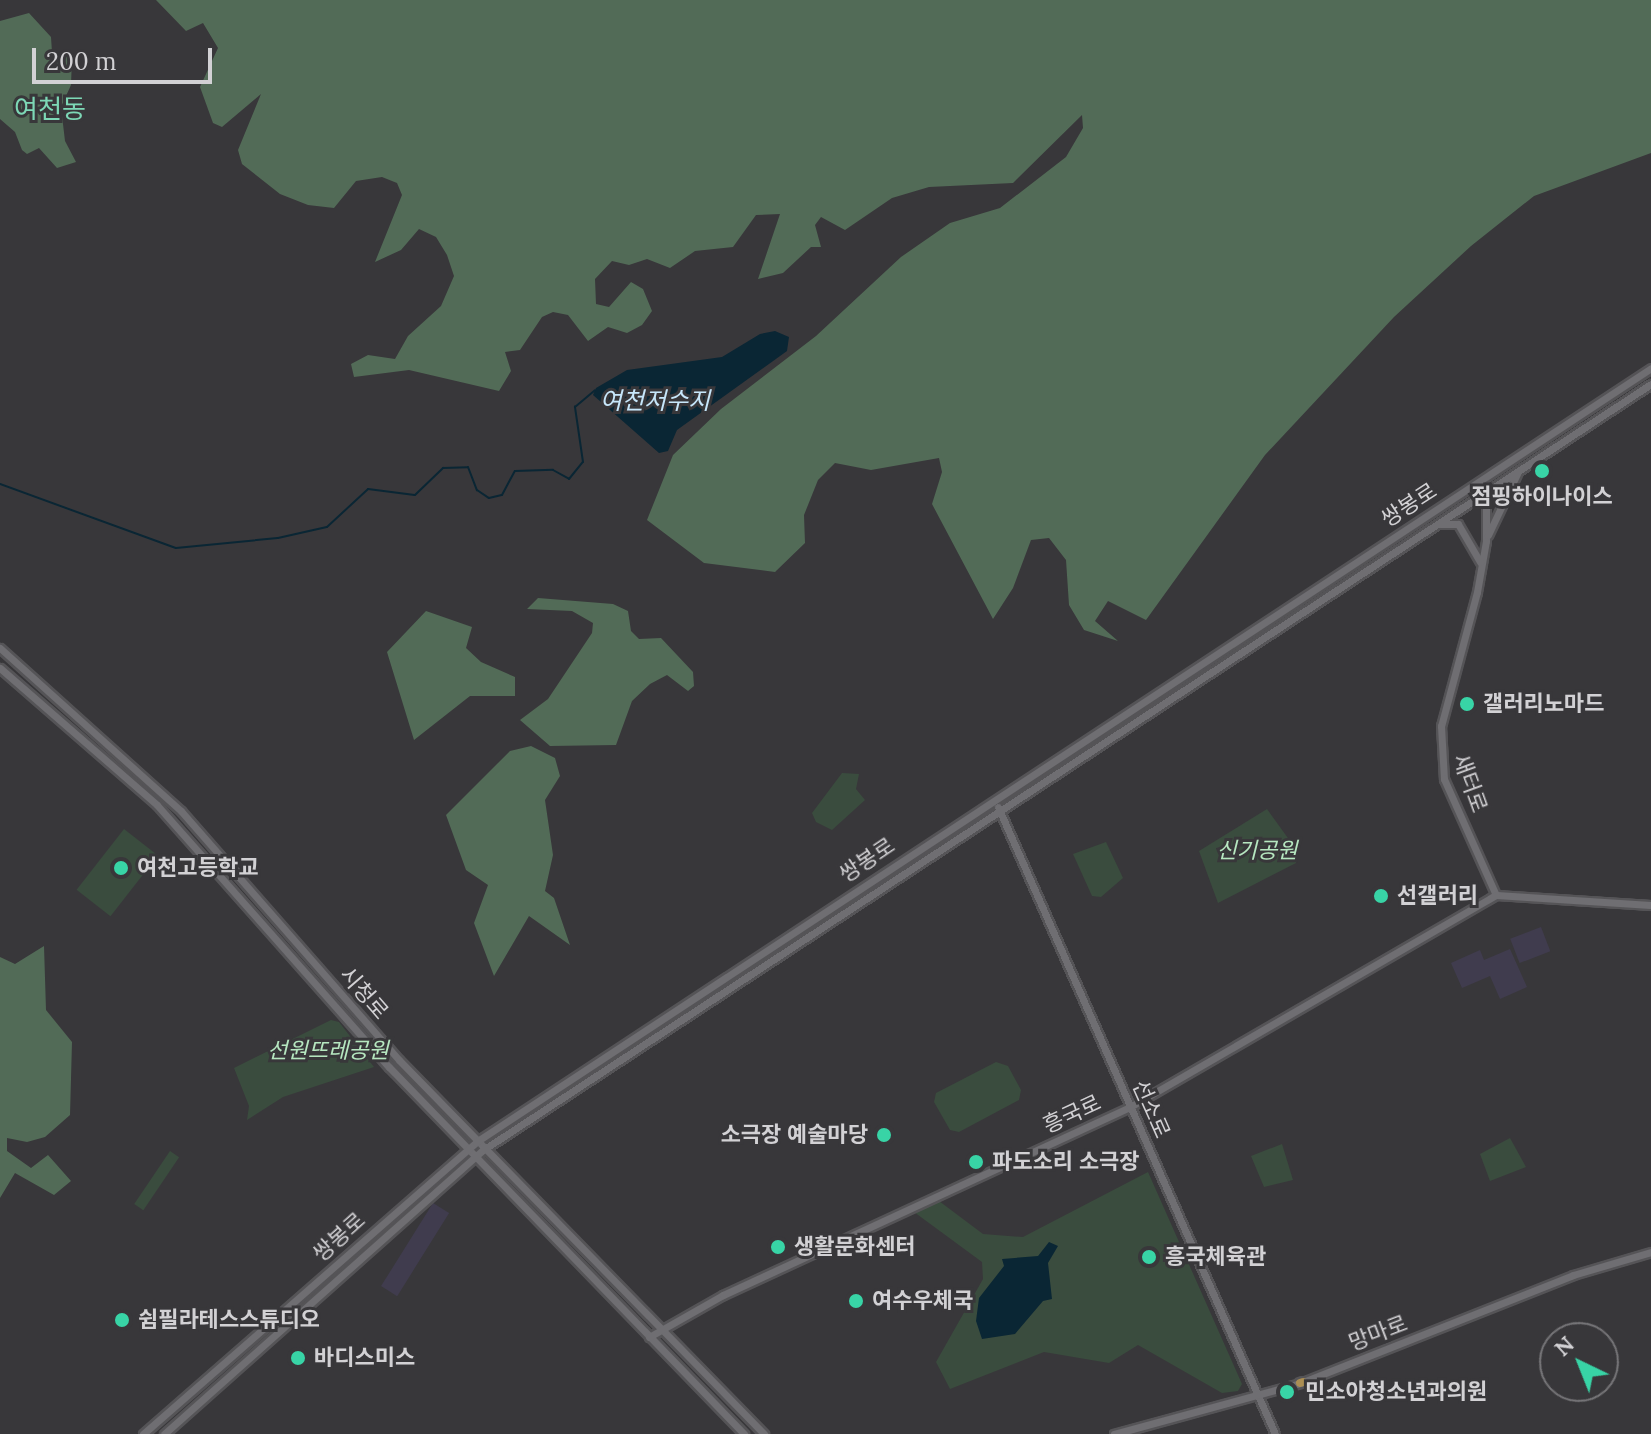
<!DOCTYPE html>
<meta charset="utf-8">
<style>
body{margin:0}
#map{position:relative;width:1651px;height:1434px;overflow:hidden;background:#38373a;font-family:Lora,"Noto Sans KR",serif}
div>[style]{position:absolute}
.commercial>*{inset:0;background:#403c4e;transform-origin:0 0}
.green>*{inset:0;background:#3a4c3e;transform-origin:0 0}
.forest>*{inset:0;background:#526b57}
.water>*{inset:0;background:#0a2634}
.stream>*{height:2px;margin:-1px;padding:0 1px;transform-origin:1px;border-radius:1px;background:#0a2634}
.roads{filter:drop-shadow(2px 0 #555457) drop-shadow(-2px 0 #555457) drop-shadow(0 2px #555457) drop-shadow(0 -2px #555457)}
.minor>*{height:7px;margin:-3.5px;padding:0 3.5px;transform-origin:3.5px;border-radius:3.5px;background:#6f6e72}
.major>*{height:8px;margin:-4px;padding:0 4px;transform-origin:4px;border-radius:4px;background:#ab8e53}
.dots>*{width:22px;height:22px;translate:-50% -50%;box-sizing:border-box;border:4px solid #38373a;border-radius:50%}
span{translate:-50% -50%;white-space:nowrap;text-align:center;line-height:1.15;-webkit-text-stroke:6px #38373a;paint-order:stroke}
.poi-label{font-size:22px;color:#d2d1d4;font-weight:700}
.left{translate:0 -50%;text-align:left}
.right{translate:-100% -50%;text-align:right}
.street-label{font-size:22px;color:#d2d1d4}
.park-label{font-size:22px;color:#b6e7c0;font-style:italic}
.water-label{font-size:24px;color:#c7e7fb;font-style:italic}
.quarter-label{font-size:26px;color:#7dd8b6}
.north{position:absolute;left:1539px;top:1322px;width:80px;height:80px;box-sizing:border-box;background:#38373a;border:2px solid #767578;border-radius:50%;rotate:317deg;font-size:22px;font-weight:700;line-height:32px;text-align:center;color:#d2d1d4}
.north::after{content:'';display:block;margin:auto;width:28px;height:36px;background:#38d4a6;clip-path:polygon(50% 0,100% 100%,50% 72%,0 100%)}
.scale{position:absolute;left:32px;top:48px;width:180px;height:36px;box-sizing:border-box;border:4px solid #d2d1d4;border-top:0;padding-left:10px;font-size:24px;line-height:28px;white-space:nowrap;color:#d2d1d4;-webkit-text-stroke:6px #38373a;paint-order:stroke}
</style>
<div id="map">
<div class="commercial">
<i style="left:1541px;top:927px;width:26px;height:33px;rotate:69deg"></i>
<i style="clip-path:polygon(1510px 949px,1527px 987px,1500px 999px,1490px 976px,1462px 988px,1451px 963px,1480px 950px,1484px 960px)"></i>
<i style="left:433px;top:1203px;width:19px;height:98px;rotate:32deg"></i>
</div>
<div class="green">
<i style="clip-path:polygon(842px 773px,859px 774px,856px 789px,865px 800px,832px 830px,816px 822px,812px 813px)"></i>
<i style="clip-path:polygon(1267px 809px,1298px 852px,1296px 863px,1218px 903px,1199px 851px)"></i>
<i style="left:124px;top:829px;width:43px;height:77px;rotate:38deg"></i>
<i style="clip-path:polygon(1106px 842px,1123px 878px,1101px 897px,1092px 896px,1073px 854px)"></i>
<i style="clip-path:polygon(331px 1020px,339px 1022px,374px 1067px,283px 1097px,247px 1120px,249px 1106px,234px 1068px)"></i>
<i style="clip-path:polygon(996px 1062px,1008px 1066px,1021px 1090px,1019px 1100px,959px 1132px,950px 1130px,934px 1102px,936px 1093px)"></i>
<i style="clip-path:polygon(1510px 1138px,1526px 1167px,1490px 1181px,1480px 1154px)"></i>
<i style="clip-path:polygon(1282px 1144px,1293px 1180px,1264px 1187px,1251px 1156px)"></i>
<i style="left:170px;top:1151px;width:11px;height:64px;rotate:34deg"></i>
<i style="clip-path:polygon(1148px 1172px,1242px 1384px,1238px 1391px,1222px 1393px,1138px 1345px,1109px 1363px,1044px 1352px,950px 1389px,936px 1362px,983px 1279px,982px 1262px,914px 1212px,939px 1201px,983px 1234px,1023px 1237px)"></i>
</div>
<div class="forest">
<i style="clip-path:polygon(156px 0,1651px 0,1651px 153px,1534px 196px,1471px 246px,1394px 317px,1265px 455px,1146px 620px,1108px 601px,1095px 621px,1118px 641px,1084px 630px,1069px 605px,1066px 560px,1049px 538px,1031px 540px,1013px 588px,993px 619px,932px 504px,942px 472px,939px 458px,871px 470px,835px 463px,818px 480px,804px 515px,805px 543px,775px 572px,704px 563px,647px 520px,673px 455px,721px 409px,816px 336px,901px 257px,950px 223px,1000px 208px,1066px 157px,1083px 128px,1082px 115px,1013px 183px,929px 187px,892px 198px,845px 230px,821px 217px,815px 225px,821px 247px,811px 247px,783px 273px,758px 279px,780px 214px,756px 215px,733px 247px,695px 251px,670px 268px,647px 259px,629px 265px,612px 261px,595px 279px,596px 304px,609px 307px,631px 282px,643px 289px,652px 311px,642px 325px,627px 333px,608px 327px,588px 341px,568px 315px,553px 312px,542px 317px,520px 350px,505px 352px,511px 371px,499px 391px,409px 370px,354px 377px,351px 364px,368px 355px,395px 359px,408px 336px,441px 306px,454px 276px,447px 255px,436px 237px,419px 229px,401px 250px,375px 262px,402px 195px,397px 183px,382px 177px,356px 181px,334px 208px,308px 205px,280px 194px,242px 164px,238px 150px,261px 94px,222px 127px,213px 123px,200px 87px,218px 48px,203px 23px,186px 31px)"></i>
<i style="clip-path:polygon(29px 13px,51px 37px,52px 52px,72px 58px,71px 85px,61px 107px,65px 141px,76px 162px,57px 168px,39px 148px,27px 154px,22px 150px,15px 132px,0 119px,0 21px)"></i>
<i style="clip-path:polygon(538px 598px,613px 604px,628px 611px,631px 631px,639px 639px,661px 638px,693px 672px,694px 686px,688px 691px,667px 675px,650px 684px,632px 701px,616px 745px,550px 746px,520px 720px,548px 699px,592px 633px,593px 623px,572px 611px,527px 609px)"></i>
<i style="clip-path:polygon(426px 611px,472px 627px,466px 648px,481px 662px,515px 677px,515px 696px,470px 696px,414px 740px,387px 652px)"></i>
<i style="clip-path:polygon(531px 746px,555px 758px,560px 776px,545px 800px,553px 855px,545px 891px,554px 898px,570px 945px,529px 916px,494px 976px,474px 923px,488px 885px,466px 870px,446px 815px,510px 751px)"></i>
<i style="clip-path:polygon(44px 946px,46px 1010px,72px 1042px,70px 1115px,45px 1137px,27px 1142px,7px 1138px,7px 1151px,31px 1168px,48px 1155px,71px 1181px,54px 1195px,15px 1173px,0 1198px,0 957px,15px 964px)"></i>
</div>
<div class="water">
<i style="clip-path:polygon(775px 331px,789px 337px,787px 351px,677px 430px,668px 451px,659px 453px,593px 395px,596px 388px,627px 370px,722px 357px,760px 334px)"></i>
<i style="clip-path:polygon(1049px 1242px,1058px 1246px,1048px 1263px,1052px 1299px,1043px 1301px,1015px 1334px,982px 1339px,976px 1321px,979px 1298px,1004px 1266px,1002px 1259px,1038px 1256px)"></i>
</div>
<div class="stream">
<i style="left:0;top:484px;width:187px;rotate:20deg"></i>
<i style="left:176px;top:548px;width:102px;rotate:-5.6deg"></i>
<i style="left:278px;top:538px;width:50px;rotate:-12.7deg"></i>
<i style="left:327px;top:527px;width:56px;rotate:-42.8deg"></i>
<i style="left:368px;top:489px;width:47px;rotate:7.3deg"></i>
<i style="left:415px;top:495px;width:39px;rotate:-44deg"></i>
<i style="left:443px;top:468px;width:25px;rotate:-2deg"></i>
<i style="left:468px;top:467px;width:25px;rotate:69deg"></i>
<i style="left:477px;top:490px;width:14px;rotate:34deg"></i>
<i style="left:489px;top:498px;width:13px;rotate:-13deg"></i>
<i style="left:502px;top:495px;width:27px;rotate:-62deg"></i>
<i style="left:515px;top:471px;width:38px;rotate:-2deg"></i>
<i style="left:553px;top:470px;width:18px;rotate:29deg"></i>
<i style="left:569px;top:479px;width:22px;rotate:-51deg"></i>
<i style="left:583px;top:462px;width:56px;rotate:-98.3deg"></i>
<i style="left:575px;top:407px;width:26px;rotate:-40deg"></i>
</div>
<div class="roads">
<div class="minor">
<i style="left:1486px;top:489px;width:52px;rotate:90deg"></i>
<i style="left:1486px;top:541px;width:52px;rotate:100deg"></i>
<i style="left:1477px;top:592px;width:139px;rotate:105deg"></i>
<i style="left:1441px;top:726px;width:53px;rotate:86.8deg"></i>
<i style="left:1444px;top:779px;width:127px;rotate:65.9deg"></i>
<i style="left:1496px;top:895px;width:155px;rotate:3.7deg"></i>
<i style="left:1440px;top:524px;width:18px"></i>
<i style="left:1458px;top:524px;width:44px;rotate:59.9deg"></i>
<i style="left:1488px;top:535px;width:68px;rotate:-64.6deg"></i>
<i style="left:0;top:648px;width:244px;rotate:42deg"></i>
<i style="left:181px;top:811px;width:331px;rotate:48.8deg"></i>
<i style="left:399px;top:1060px;width:523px;rotate:45.7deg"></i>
<i style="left:0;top:668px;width:208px;rotate:41.1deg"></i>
<i style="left:157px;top:805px;width:350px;rotate:48.5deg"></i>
<i style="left:389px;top:1067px;width:511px;rotate:45.95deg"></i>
<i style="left:998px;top:807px;width:685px;rotate:66.16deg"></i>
<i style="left:649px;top:1337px;width:85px;rotate:-29.6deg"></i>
<i style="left:723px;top:1295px;width:448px;rotate:-24.8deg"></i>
<i style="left:1130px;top:1107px;width:423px;rotate:-30.1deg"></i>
<i style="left:1303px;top:1382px;width:290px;rotate:-21.6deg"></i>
<i style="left:1573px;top:1275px;width:81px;rotate:-16.4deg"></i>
<i style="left:143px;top:1434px;width:443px;rotate:-41.2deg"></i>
<i style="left:476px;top:1142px;width:1407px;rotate:-33.37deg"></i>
<i style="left:164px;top:1434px;width:427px;rotate:-41.7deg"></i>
<i style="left:483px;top:1150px;width:1397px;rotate:-33.26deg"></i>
<i style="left:1114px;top:1434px;width:193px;rotate:-15.3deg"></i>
</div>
<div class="major">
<i style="left:1300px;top:1383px;width:3px;rotate:-18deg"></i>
</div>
</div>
<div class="dots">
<i style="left:1542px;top:471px;background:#38d4a6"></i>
<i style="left:1467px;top:704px;background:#38d4a6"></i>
<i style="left:121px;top:868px;background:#38d4a6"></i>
<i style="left:1381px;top:896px;background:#38d4a6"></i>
<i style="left:884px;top:1135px;background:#38d4a6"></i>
<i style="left:976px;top:1162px;background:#38d4a6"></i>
<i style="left:778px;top:1247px;background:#38d4a6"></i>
<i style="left:1149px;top:1257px;background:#38d4a6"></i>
<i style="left:856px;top:1301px;background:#38d4a6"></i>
<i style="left:122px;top:1320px;background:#38d4a6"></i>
<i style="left:298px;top:1358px;background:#38d4a6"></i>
<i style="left:1287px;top:1392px;background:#38d4a6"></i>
</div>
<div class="poi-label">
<span style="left:1542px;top:497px">점핑하이나이스</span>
<span class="left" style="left:1483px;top:704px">갤러리노마드</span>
<span class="left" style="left:137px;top:868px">여천고등학교</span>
<span class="left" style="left:1397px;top:896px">선갤러리</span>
<span class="right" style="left:868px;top:1135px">소극장 예술마당</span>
<span class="left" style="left:992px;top:1162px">파도소리 소극장</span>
<span class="left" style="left:794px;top:1247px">생활문화센터</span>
<span class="left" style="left:1165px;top:1257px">흥국체육관</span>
<span class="left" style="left:872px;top:1301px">여수우체국</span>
<span class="left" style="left:138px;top:1320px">쉼필라테스스튜디오</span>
<span class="left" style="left:314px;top:1358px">바디스미스</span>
<span class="left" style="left:1305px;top:1392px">민소아청소년과의원</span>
</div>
<div class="street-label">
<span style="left:1409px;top:505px;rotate:-33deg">쌍봉로</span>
<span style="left:1470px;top:783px;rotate:70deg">새터로</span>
<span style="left:867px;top:860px;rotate:-34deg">쌍봉로</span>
<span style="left:364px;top:993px;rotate:49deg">시청로</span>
<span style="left:1151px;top:1109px;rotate:66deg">선소로</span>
<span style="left:1072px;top:1114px;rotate:-25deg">흥국로</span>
<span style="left:339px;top:1237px;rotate:-42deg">쌍봉로</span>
<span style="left:1378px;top:1333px;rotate:-21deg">망마로</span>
</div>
<div class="park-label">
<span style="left:1257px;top:851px">신기공원</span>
<span style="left:328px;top:1051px">선원뜨레공원</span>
</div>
<div class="water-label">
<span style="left:655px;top:401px">여천저수지</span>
</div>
<div class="quarter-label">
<span style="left:50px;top:109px">여천동</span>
</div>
<div class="north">N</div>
<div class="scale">200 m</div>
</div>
